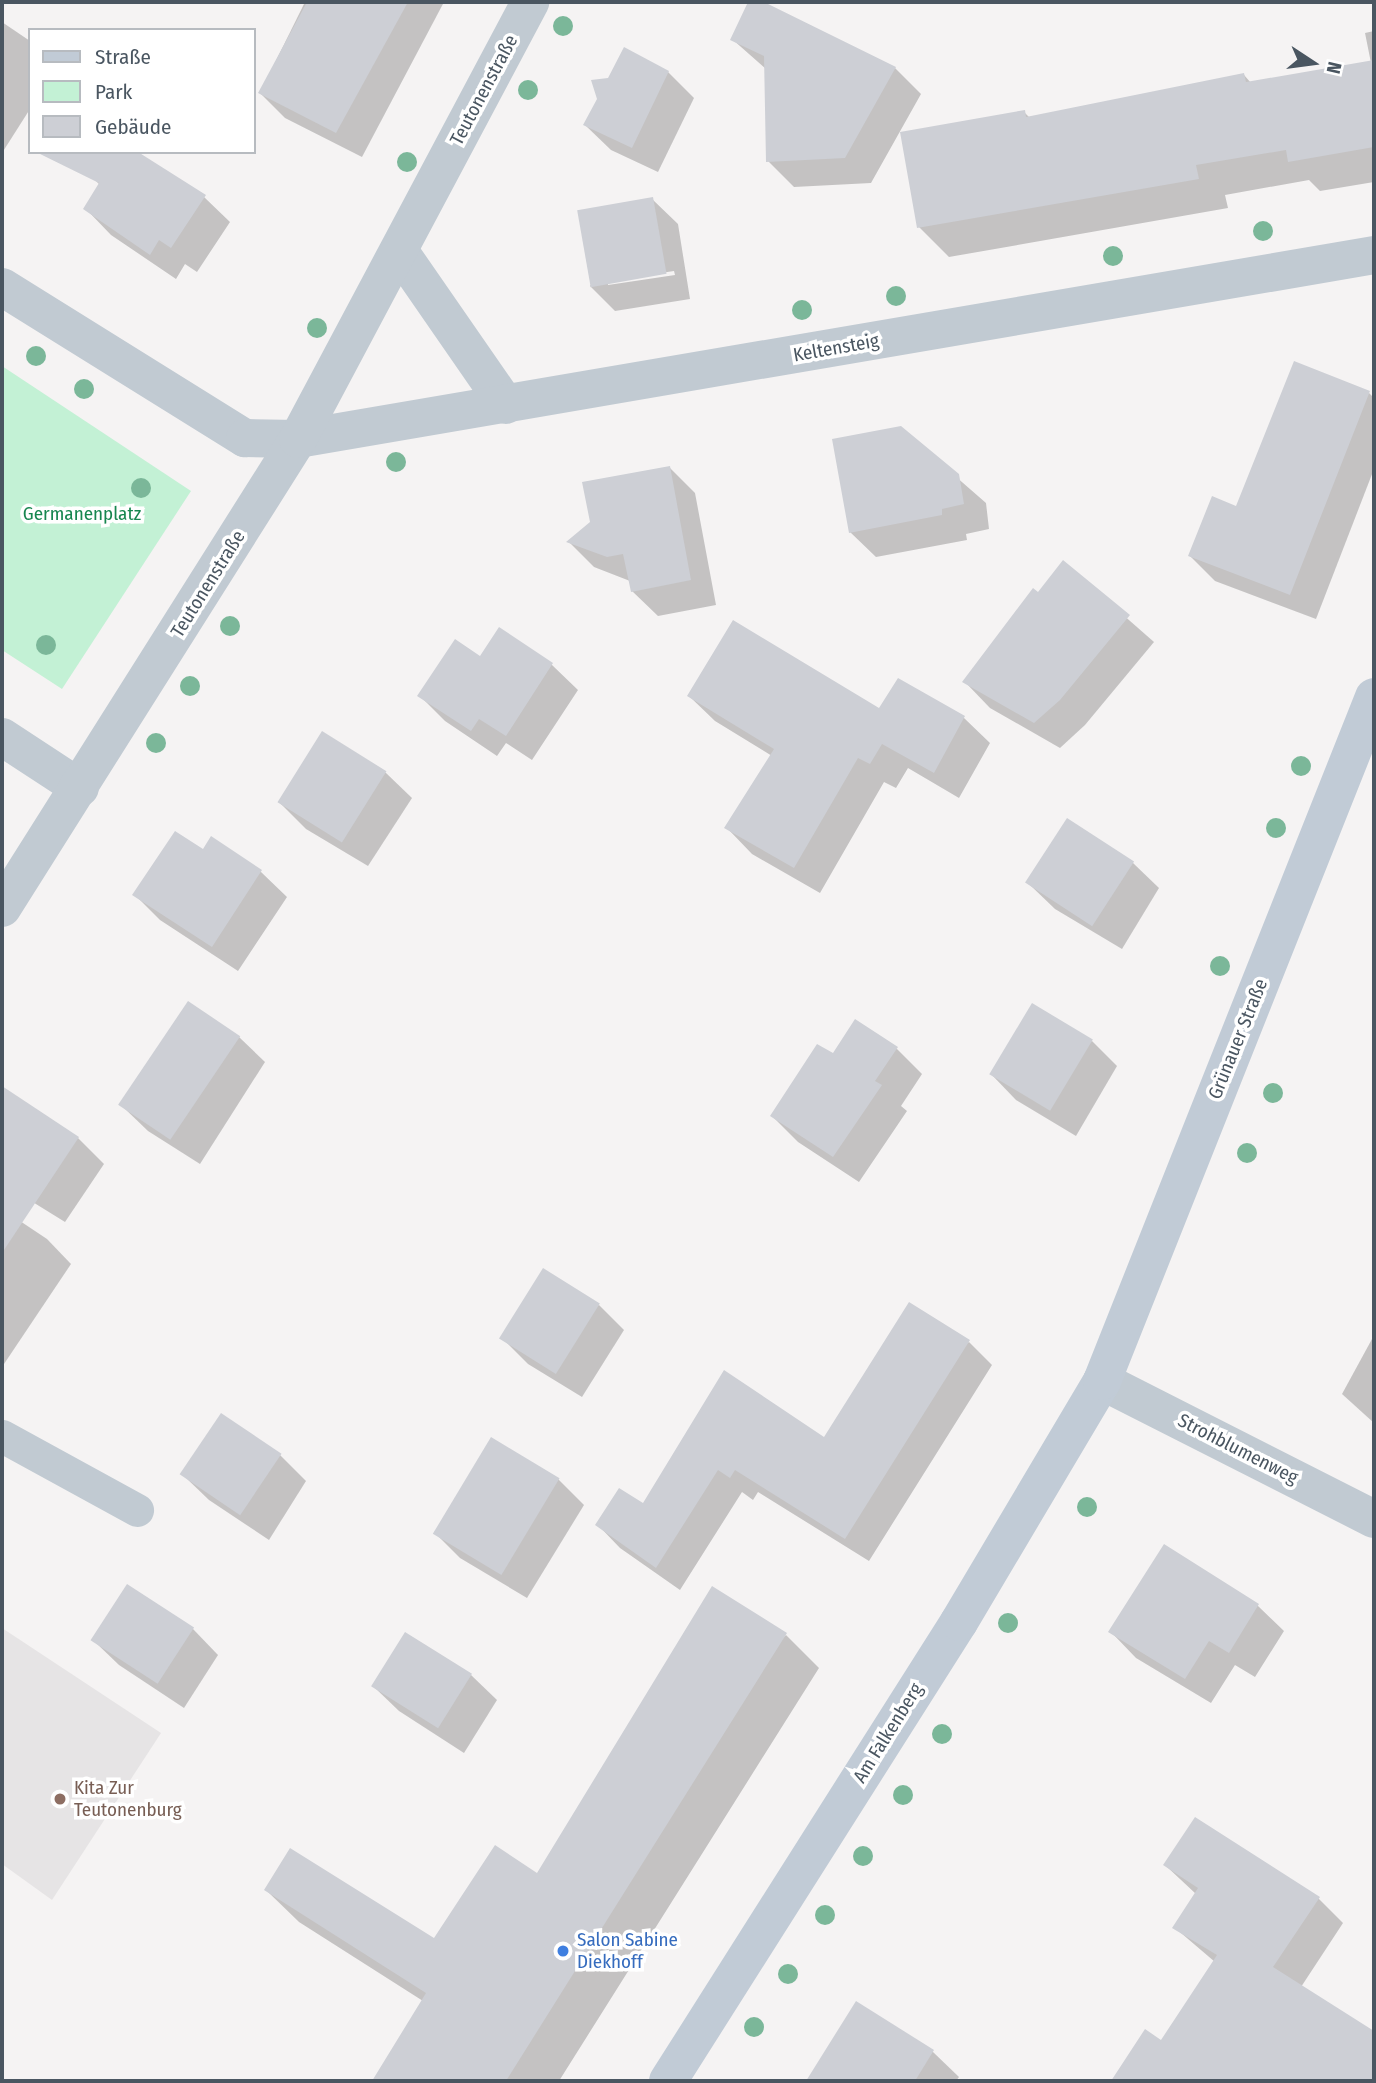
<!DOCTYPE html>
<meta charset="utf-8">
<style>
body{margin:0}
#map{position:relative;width:1376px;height:2083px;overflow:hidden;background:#f5f3f3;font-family:"Fira Sans Condensed",sans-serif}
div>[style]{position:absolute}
.education>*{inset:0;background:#e6e4e5}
.green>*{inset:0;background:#c3f1d5}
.shadow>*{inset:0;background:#0003}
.building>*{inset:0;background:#cdcfd5;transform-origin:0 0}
.lane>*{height:33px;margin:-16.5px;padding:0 16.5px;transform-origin:16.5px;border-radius:16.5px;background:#c1cad2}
.street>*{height:38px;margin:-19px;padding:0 19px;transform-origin:19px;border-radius:19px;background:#c1cad2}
.secondary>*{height:38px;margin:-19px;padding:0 19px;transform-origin:19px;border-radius:19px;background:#c1cbd6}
.trees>*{width:20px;height:20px;margin:-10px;border-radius:50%;background:#7bb799}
.dots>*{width:19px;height:19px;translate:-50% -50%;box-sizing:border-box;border:4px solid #fff;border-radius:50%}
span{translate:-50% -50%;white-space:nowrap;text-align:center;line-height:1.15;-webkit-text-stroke:7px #fff;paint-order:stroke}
.street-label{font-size:19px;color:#4a5661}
.park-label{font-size:19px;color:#17864f}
.education-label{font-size:19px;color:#785e54}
.left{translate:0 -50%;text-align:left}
.shop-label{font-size:19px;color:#366cbe}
.frame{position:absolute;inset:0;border:4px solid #4a5661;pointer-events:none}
.legend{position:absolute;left:28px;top:28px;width:228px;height:126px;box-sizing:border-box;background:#fff;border:2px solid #b7bbc0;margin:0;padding:9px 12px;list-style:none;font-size:21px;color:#4a5661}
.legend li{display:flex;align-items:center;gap:14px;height:35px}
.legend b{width:35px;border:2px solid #b7bbc0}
.north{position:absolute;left:1278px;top:28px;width:70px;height:70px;-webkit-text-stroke:5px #fff;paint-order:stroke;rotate:103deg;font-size:19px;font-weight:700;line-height:28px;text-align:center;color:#4a5661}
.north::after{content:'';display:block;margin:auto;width:24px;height:32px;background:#4a5661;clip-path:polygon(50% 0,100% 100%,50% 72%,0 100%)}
</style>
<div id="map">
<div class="education">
<i style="clip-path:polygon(2px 1628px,161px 1733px,52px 1900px,2px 1864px)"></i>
</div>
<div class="green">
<i style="clip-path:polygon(2px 366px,191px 491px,62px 689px,2px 650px)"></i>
</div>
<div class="shadow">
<i style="clip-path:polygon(305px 2px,444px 2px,362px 157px,285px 118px,260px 93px)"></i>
<i style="clip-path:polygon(750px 2px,760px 2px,895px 68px,921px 94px,871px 183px,794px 187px,768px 161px,766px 69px,732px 39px)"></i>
<i style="clip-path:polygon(2px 22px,30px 41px,30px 109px,2px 153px)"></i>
<i style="clip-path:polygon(1374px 31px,1374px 182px,1320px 191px,1309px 180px,1225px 195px,1228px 208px,949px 257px,919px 227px,1024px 112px,1030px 118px,1244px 75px,1251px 83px,1371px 63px,1365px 33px)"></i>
<i style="clip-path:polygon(668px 72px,694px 98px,658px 172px,611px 150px,585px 125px)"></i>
<i style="clip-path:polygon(94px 179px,204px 197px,230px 222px,197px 272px,185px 264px,176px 279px,111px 235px,86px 209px,100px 185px)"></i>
<i style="clip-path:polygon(evenodd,652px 199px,678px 224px,690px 299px,615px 311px,590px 286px,652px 199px,674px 271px,675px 275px,608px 285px,608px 281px,674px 271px)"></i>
<i style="clip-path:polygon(1369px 393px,1374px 398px,1374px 469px,1316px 619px,1215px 581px,1190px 556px,1237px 508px)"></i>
<i style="clip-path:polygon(900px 428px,986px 503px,989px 529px,966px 534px,967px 540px,876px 557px,850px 532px)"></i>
<i style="clip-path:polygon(669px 467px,695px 493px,716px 605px,658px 616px,632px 591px,630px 581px,594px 567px,569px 542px)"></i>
<i style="clip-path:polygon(1064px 563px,1154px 642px,1085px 725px,1060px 748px,990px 708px,965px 682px)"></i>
<i style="clip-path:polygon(499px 630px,552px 665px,578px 690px,532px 760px,506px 743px,497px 756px,445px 721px,419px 695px,481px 659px)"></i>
<i style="clip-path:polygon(898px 680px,964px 718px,990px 743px,959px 798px,908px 768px,896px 788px,884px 782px,820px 893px,752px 854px,727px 828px,772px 756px,715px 721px,689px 696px,880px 711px)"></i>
<i style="clip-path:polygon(323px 734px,386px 773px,412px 798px,368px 866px,306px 829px,280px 803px)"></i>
<i style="clip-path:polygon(1067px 821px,1133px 863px,1159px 888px,1122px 949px,1055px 909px,1029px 884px)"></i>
<i style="clip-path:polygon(211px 839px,261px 872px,287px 897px,238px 971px,160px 920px,135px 895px,203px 852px)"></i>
<i style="clip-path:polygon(239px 1037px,265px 1062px,200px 1164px,148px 1131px,122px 1106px)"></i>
<i style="clip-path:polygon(1092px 1041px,1117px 1066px,1076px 1136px,1016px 1100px,991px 1074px)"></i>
<i style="clip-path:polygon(897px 1049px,922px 1074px,901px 1106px,907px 1111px,859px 1182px,798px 1142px,772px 1116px,833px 1056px)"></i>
<i style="clip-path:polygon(9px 1093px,78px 1138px,104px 1164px,65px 1222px,2px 1183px,2px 1104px)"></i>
<i style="clip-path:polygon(2px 1209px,47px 1239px,71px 1264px,2px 1367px)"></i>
<i style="clip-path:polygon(599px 1305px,624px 1330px,582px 1397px,528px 1364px,503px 1339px)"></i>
<i style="clip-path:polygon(1372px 1339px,1374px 1340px,1374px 1423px,1342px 1394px)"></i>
<i style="clip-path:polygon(969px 1342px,992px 1365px,869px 1561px,758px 1492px,753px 1500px,742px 1492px,680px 1590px,620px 1548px,597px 1524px,643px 1505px,725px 1373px,825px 1439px)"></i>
<i style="clip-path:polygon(280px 1455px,306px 1481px,269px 1540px,209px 1500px,183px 1475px)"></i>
<i style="clip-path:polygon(558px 1479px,584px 1505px,527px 1598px,460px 1558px,434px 1532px)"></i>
<i style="clip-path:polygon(1165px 1547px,1258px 1606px,1284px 1631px,1255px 1677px,1235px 1665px,1211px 1703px,1136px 1658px,1111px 1632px)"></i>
<i style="clip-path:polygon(193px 1629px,218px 1655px,184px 1708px,119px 1665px,93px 1640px)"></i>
<i style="clip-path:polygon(786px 1635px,819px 1668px,559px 2081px,374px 2081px,423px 2001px,299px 1922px,266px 1890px,434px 1941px,537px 1875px)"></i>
<i style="clip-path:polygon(471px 1675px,497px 1700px,464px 1753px,399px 1711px,373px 1686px)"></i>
<i style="clip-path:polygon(1165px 1865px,1318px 1898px,1343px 1923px,1301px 1987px,1374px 2033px,1374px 2081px,1113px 2081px,1145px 2032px,1161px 2042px,1215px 1962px,1174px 1927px,1196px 1894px)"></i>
<i style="clip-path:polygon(857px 2003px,933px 2052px,959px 2077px,956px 2081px,830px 2081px,817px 2068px)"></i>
</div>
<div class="building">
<i style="clip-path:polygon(307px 2px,408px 2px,336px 133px,258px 93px)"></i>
<i style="clip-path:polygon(748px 2px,764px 2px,896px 67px,845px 158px,766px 162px,764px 56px,730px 40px)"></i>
<i style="clip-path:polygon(624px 47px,669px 71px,632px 148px,583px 125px,597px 99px,591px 80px,608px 78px)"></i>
<i style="clip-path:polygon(1374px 60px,1374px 147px,1288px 162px,1286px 150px,1196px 165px,1199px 179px,917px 228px,900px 132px,1025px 110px,1026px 117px,1244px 73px,1246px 82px)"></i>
<i style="clip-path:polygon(36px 152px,138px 152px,206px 195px,171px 248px,159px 240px,150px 255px,83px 209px,99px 183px)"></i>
<i style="left:653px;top:197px;width:78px;height:77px;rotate:80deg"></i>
<i style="clip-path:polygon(1294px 361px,1370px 391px,1290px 595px,1188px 556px,1212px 496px,1236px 506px)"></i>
<i style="clip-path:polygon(901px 426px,959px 474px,964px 504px,942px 509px,942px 515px,849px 533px,832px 439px)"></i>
<i style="clip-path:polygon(670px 466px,691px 580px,631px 592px,623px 554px,607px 557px,566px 542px,590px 522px,582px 482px)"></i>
<i style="clip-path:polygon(1063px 560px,1130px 615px,1060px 700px,1034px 723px,962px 682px,1033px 588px,1038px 592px)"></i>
<i style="clip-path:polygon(733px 620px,879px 708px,898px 678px,965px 716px,934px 773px,882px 744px,870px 764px,858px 758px,794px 868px,724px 828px,774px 749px,687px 696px)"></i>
<i style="clip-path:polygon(499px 627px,553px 663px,506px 736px,479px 719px,471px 731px,417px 696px,455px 639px,480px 656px)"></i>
<i style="left:322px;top:731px;width:76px;height:84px;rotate:32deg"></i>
<i style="left:1067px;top:818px;width:80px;height:77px;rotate:33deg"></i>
<i style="clip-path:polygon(175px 831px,203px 849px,211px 836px,262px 870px,212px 947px,132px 895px)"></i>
<i style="left:188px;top:1001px;width:63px;height:125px;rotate:34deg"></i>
<i style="left:1032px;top:1003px;width:71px;height:83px;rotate:31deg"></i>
<i style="clip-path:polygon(855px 1019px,898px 1047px,875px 1081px,882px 1085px,833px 1157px,770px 1116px,817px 1044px,833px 1053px)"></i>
<i style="clip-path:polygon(2px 1086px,79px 1137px,2px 1253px)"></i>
<i style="left:543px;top:1268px;width:67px;height:83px;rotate:32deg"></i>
<i style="clip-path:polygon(909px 1302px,970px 1340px,845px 1539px,735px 1470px,730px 1478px,718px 1470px,656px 1568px,595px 1525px,619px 1488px,643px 1503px,724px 1370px,824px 1437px)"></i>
<i style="left:221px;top:1413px;width:73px;height:74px;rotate:34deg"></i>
<i style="left:491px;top:1437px;width:80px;height:113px;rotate:31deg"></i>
<i style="clip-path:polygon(1164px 1544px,1259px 1604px,1229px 1653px,1209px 1641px,1185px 1679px,1108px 1632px)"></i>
<i style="left:127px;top:1584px;width:80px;height:67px;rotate:33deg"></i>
<i style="clip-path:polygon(712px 1586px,787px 1633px,506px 2081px,372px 2081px,426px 1993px,264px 1890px,290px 1848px,434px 1938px,495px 1845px,537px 1873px)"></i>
<i style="left:405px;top:1632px;width:79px;height:64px;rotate:32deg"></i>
<i style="clip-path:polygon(1195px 1817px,1320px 1897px,1273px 1967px,1374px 2031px,1374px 2081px,1111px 2081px,1145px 2029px,1161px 2040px,1217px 1955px,1172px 1928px,1198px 1888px,1163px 1865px)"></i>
<i style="clip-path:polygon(856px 2001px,934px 2050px,915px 2081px,806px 2081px)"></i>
</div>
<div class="lane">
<i style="left:2px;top:1436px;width:154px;rotate:28.7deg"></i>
</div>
<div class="street">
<i style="left:400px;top:252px;width:186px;rotate:55.3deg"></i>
<i style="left:2px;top:287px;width:286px;rotate:31.9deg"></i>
<i style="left:245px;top:438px;width:53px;rotate:1.1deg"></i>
<i style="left:298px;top:439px;width:1092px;rotate:-9.7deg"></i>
<i style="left:2px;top:737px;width:93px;rotate:33.2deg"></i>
<i style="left:2px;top:908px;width:555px;rotate:-57.74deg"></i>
<i style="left:298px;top:439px;width:495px;rotate:-62deg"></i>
<i style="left:1102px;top:1381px;width:305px;rotate:26.9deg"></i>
</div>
<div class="secondary">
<i style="left:668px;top:2081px;width:543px;rotate:-57.63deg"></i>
<i style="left:959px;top:1622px;width:280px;rotate:-59.3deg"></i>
<i style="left:1102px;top:1381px;width:736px;rotate:-68.31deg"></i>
</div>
<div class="trees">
<i style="left:563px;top:26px"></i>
<i style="left:528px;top:90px"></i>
<i style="left:407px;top:162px"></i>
<i style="left:1263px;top:231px"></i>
<i style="left:1113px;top:256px"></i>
<i style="left:896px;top:296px"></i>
<i style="left:802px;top:310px"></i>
<i style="left:317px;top:328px"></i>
<i style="left:36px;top:356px"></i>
<i style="left:84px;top:389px"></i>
<i style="left:396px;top:462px"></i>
<i style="left:141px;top:488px"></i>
<i style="left:230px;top:626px"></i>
<i style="left:46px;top:645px"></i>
<i style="left:190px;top:686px"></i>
<i style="left:156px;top:743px"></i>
<i style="left:1301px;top:766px"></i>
<i style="left:1276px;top:828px"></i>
<i style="left:1220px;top:966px"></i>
<i style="left:1273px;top:1093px"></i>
<i style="left:1247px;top:1153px"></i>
<i style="left:1087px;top:1507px"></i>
<i style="left:1008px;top:1623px"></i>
<i style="left:942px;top:1734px"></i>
<i style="left:903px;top:1795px"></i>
<i style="left:863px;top:1856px"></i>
<i style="left:825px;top:1915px"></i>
<i style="left:788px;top:1974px"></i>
<i style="left:754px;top:2027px"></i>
</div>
<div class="dots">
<i style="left:60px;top:1799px;background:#8d6e63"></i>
<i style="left:563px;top:1951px;background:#3f7fe0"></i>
</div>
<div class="street-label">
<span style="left:484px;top:90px;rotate:-62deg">Teutonenstraße</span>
<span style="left:836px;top:348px;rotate:-10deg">Keltensteig</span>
<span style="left:208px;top:584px;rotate:-58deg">Teutonenstraße</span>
<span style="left:1238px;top:1039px;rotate:-68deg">Grünauer Straße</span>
<span style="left:1238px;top:1449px;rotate:27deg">Strohblumenweg</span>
<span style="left:888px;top:1733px;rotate:-58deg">Am Falkenberg</span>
</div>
<div class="park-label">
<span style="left:82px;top:514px">Germanenplatz</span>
</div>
<div class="education-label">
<span class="left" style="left:74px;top:1799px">Kita Zur<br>Teutonenburg</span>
</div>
<div class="shop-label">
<span class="left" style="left:577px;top:1951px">Salon Sabine<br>Diekhoff</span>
</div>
<div class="frame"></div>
<ul class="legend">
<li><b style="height:9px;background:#c1cbd6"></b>Straße</li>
<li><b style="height:19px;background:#c3f1d5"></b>Park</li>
<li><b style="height:19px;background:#cdcfd5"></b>Gebäude</li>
</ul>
<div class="north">N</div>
</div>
